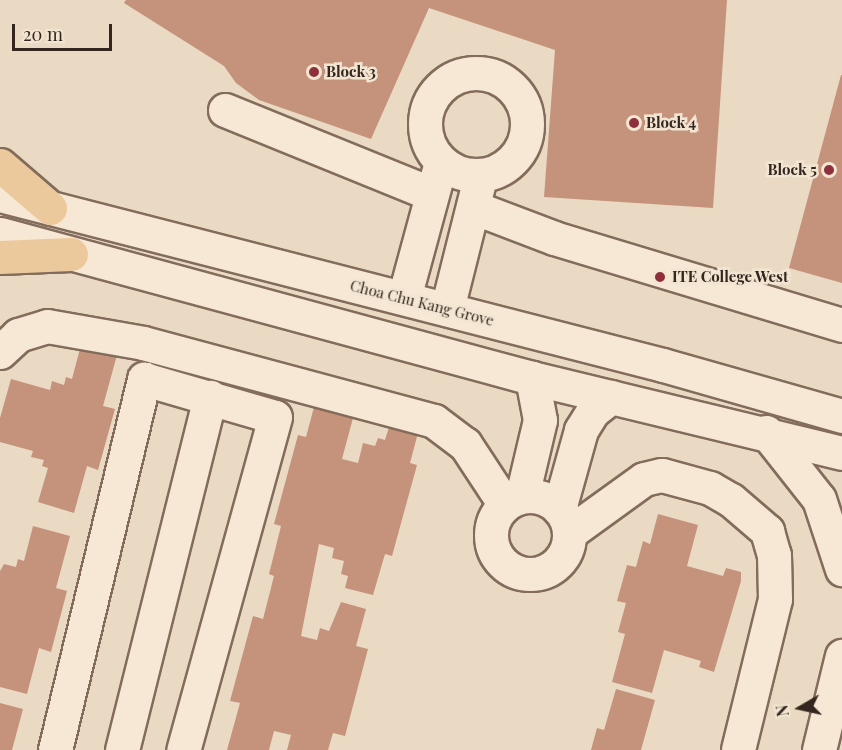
<!DOCTYPE html>
<style>
body{margin:0}
#map{position:relative;width:842px;height:750px;overflow:hidden;background:#eadac3;font-family:"Playfair Display",serif}
div>[style]{position:absolute}
.building>*{inset:0;background:#c5927c}
.roads{filter:drop-shadow(2px 0 #836c5b) drop-shadow(-2px 0 #836c5b) drop-shadow(0 2px #836c5b) drop-shadow(0 -2px #836c5b)}
.minor>*{height:33px;margin:-16.5px;padding:0 16.5px;transform-origin:16.5px;border-radius:16.5px;background:#f6e8d5}
.minor>.ring{margin:-16.5px;padding:0;box-sizing:content-box;background:none;border:33px solid #f6e8d5;border-radius:50%}
.major>*{height:33px;margin:-16.5px;padding:0 16.5px;transform-origin:16.5px;border-radius:16.5px;background:#ebc99d}
.dots>*{width:16px;height:16px;translate:-50% -50%;box-sizing:border-box;border:3px solid #f2e5d2;border-radius:50%}
span{translate:-50% -50%;white-space:nowrap;text-align:center;line-height:1.15;-webkit-text-stroke:5px #f2e5d2;paint-order:stroke}
.poi-label{font-size:15px;color:#34261e;font-weight:700}
.left{translate:0 -50%;text-align:left}
.right{translate:-100% -50%;text-align:right}
.street-label{font-size:15px;color:#34261e}
.north{position:absolute;left:770px;top:678px;width:60px;height:60px;-webkit-text-stroke:4px #f2e5d2;paint-order:stroke;rotate:261deg;font-size:16px;font-weight:700;line-height:24px;text-align:center;color:#34261e}
.north::after{content:'';display:block;margin:auto;width:21px;height:27px;background:#34261e;clip-path:polygon(50% 0,100% 100%,50% 72%,0 100%)}
.scale{position:absolute;left:12px;top:24px;width:100px;height:27px;box-sizing:border-box;border:3px solid #34261e;border-top:0;padding-left:8px;font-size:18px;line-height:21px;white-space:nowrap;color:#34261e;-webkit-text-stroke:4px #f2e5d2;paint-order:stroke}
</style>
<div id="map">
<div class="building">
<i style="clip-path:polygon(126px 0,727px 0,713px 208px,544px 197px,555px 50px,429px 8px,371px 139px,259px 100px,236px 83px,224px 66px,124px 3px)"></i>
<i style="clip-path:polygon(841px 75px,842px 75px,842px 283px,789px 268px)"></i>
<i style="clip-path:polygon(81px 345px,117px 355px,103px 406px,115px 409px,98px 470px,87px 466px,74px 513px,38px 502px,48px 468px,42px 466px,44px 460px,31px 457px,33px 451px,0 442px,0 418px,11px 379px,50px 390px,52px 381px,64px 385px,66px 377px,72px 379px)"></i>
<i style="clip-path:polygon(314px 407px,353px 418px,342px 459px,358px 463px,363px 443px,375px 446px,378px 438px,385px 440px,391px 421px,419px 429px,410px 463px,417px 465px,392px 556px,385px 554px,373px 595px,345px 588px,348px 576px,341px 574px,344px 561px,332px 558px,334px 548px,319px 544px,301px 636px,317px 640px,320px 628px,329px 631px,341px 602px,366px 609px,356px 646px,368px 649px,345px 736px,333px 733px,328px 750px,287px 750px,291px 735px,274px 731px,269px 750px,227px 750px,240px 703px,230px 701px,253px 616px,263px 619px,274px 576px,269px 574px,281px 526px,274px 524px,298px 435px,306px 437px)"></i>
<i style="clip-path:polygon(658px 514px,698px 525px,687px 566px,723px 576px,726px 568px,741px 572px,741px 581px,714px 672px,699px 667px,701px 661px,664px 650px,652px 693px,612px 682px,625px 634px,618px 632px,626px 603px,617px 601px,627px 565px,636px 567px,643px 541px,650px 544px)"></i>
<i style="clip-path:polygon(33px 526px,70px 536px,56px 588px,67px 591px,51px 652px,39px 648px,27px 694px,0 687px,0 571px,4px 564px,16px 567px,18px 559px,24px 561px)"></i>
<i style="clip-path:polygon(616px 689px,655px 700px,641px 750px,591px 750px,597px 728px,604px 730px)"></i>
<i style="clip-path:polygon(0 703px,23px 709px,12px 750px,0 750px)"></i>
</div>
<div class="roads">
<div class="minor">
<i class="ring" style="left:425px;top:73px;width:69px;height:69px"></i>
<i style="left:225px;top:110px;width:223px;rotate:22.1deg"></i>
<i style="left:0;top:195px;width:684px;rotate:14.38deg"></i>
<i style="left:663px;top:365px;width:186px;rotate:15.9deg"></i>
<i style="left:473px;top:207px;width:87px;rotate:20.9deg"></i>
<i style="left:554px;top:238px;width:301px;rotate:16.8deg"></i>
<i style="left:0;top:234px;width:551px;rotate:15.15deg"></i>
<i style="left:532px;top:378px;width:319px;rotate:13.6deg"></i>
<i style="left:404px;top:298px;width:130px;rotate:-74.8deg"></i>
<i style="left:447px;top:309px;width:127px;rotate:-75.9deg"></i>
<i style="left:0;top:352px;width:25px;rotate:-43deg"></i>
<i style="left:18px;top:335px;width:30px;rotate:-17deg"></i>
<i style="left:47px;top:326px;width:97px;rotate:10deg"></i>
<i style="left:143px;top:343px;width:301px;rotate:15deg"></i>
<i style="left:434px;top:421px;width:39px;rotate:37deg"></i>
<i style="left:465px;top:444px;width:73px;rotate:56.7deg"></i>
<i style="left:766px;top:432px;width:85px;rotate:51.7deg"></i>
<i style="left:819px;top:499px;width:74px;rotate:71.8deg"></i>
<i style="left:522px;top:496px;width:78px;rotate:-76.7deg"></i>
<i style="left:540px;top:420px;width:43px;rotate:-100.8deg"></i>
<i class="ring" style="left:491px;top:496px;width:45px;height:45px"></i>
<i style="left:559px;top:509px;width:82px;rotate:-74.4deg"></i>
<i style="left:581px;top:430px;width:22px;rotate:-58deg"></i>
<i style="left:593px;top:411px;width:23px;rotate:-38deg"></i>
<i style="left:569px;top:533px;width:92px;rotate:-35.8deg"></i>
<i style="left:644px;top:479px;width:18px;rotate:-13deg"></i>
<i style="left:662px;top:475px;width:50px;rotate:15.2deg"></i>
<i style="left:710px;top:488px;width:24px;rotate:30deg"></i>
<i style="left:731px;top:500px;width:48px;rotate:40.7deg"></i>
<i style="left:767px;top:531px;width:25px;rotate:74deg"></i>
<i style="left:774px;top:555px;width:44px;rotate:88.7deg"></i>
<i style="left:775px;top:599px;width:155px;rotate:103.8deg"></i>
<i style="left:55px;top:750px;width:382px;rotate:-76.5deg"></i>
<i style="left:144px;top:379px;width:136px;rotate:16.2deg"></i>
<i style="left:275px;top:417px;width:345px;rotate:105.4deg"></i>
<i style="left:122px;top:750px;width:364px;rotate:-76deg"></i>
<i style="left:819px;top:750px;width:97px;rotate:-76.3deg"></i>
</div>
<div class="major">
<i style="left:0;top:165px;width:66px;rotate:40.7deg"></i>
<i style="left:0;top:257px;width:71px;rotate:-2.4deg"></i>
</div>
</div>
<div class="dots">
<i style="left:314px;top:72px;background:#8d303c"></i>
<i style="left:634px;top:123px;background:#8d303c"></i>
<i style="left:829px;top:170px;background:#8d303c"></i>
<i style="left:660px;top:277px;background:#8d303c"></i>
</div>
<div class="poi-label">
<span class="left" style="left:326px;top:72px">Block 3</span>
<span class="left" style="left:646px;top:123px">Block 4</span>
<span class="right" style="left:817px;top:170px">Block 5</span>
<span class="left" style="left:672px;top:277px">ITE College West</span>
</div>
<div class="street-label">
<span style="left:422px;top:303px;rotate:14deg">Choa Chu Kang Grove</span>
</div>
<div class="north">N</div>
<div class="scale">20 m</div>
</div>
